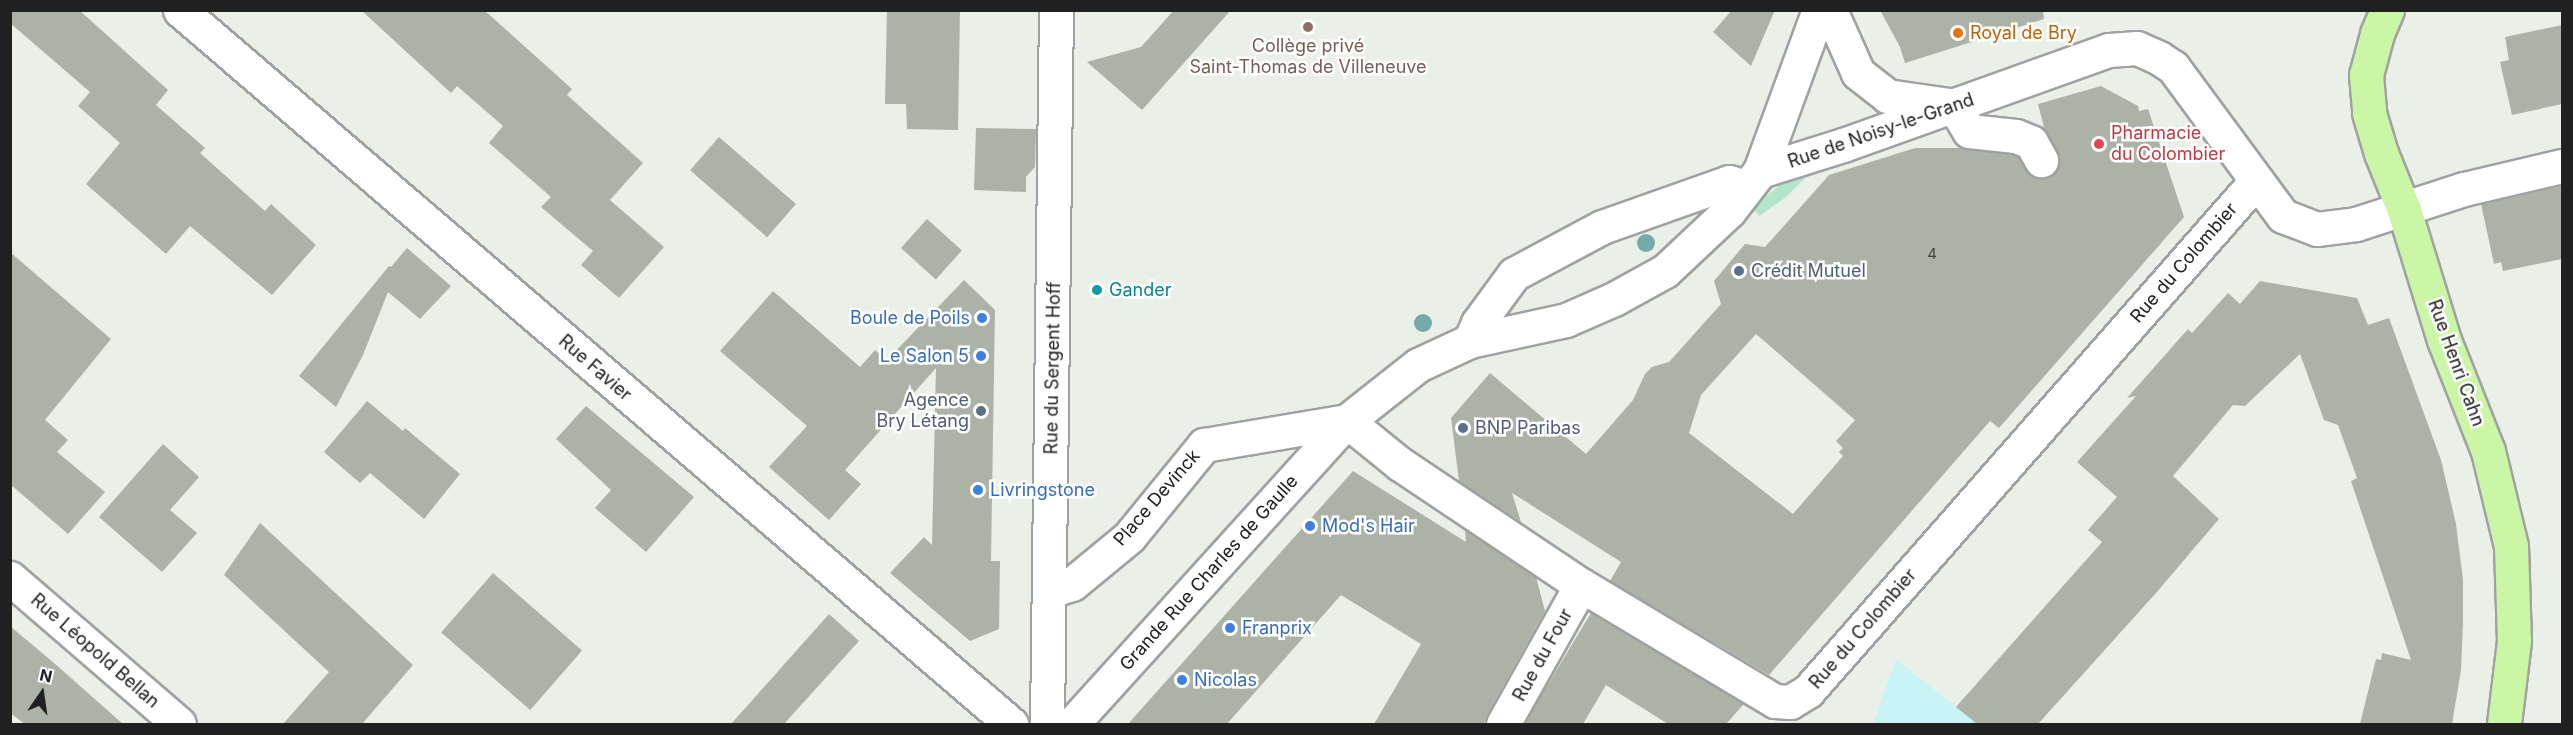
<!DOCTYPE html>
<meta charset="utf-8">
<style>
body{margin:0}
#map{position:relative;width:2573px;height:735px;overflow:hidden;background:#eaf0e7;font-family:Inter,sans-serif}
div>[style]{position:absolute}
.grass>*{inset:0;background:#b1e6cb}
.park>*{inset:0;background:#c8f4f6}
.building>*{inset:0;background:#adb2a6;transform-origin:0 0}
.roads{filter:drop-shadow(2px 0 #a1a1a1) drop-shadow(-2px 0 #a1a1a1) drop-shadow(0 2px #a1a1a1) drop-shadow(0 -2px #a1a1a1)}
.minor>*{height:33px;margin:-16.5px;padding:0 16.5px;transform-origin:16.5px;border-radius:16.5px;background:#fff}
.major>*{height:33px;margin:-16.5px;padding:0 16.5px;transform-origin:16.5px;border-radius:16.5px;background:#cbf6a6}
.trees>*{width:18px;height:18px;margin:-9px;border-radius:50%;background:#74abaa}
.dots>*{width:16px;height:16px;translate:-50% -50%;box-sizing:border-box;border:3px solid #fff;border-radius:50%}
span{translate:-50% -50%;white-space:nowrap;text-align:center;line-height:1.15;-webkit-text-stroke:5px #fff;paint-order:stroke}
.number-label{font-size:15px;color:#434442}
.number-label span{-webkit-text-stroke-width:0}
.food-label{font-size:18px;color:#c56008}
.left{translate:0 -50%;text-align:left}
.education-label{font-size:18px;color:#785e54}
.street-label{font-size:18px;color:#202020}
.health-label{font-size:18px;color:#be3a42}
.service-label{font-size:18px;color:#4e5e75}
.right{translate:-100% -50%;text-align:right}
.culture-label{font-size:18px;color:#0d838f}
.shop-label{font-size:18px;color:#366cbe}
.frame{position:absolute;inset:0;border:12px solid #202020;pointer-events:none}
.north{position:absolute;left:12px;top:663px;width:60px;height:60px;-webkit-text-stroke:4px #fff;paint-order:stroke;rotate:13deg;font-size:16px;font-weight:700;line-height:24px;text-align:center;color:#202020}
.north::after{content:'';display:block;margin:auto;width:21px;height:27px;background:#202020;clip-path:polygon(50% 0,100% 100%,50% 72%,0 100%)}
</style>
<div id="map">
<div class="grass">
<i style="clip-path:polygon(1810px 173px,1785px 198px,1759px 216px,1752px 207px,1790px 177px)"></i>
</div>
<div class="park">
<i style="clip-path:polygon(1896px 659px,1956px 707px,1977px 724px,1873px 724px)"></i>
</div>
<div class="building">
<i style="clip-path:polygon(10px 10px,79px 10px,168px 90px,156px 105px,205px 148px,200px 153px,265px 211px,271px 204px,316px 245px,272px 295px,190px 226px,166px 254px,86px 184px,120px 143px,78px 106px,90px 92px,10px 23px)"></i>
<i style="clip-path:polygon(361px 10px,484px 10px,572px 89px,567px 95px,643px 163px,610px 200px,664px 247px,619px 298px,581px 265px,593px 251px,541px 207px,551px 197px,489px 143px,503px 126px,457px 86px,451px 93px)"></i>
<i style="clip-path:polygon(887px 10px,960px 10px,958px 130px,907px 129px,906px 104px,885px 104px)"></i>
<i style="clip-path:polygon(1174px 10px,1231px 10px,1142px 110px,1087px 62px,1141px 47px)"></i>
<i style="clip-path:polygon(1732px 10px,1775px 10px,1751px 66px,1713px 32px)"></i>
<i style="clip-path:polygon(1880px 10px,2043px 10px,2044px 19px,1905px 63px,1900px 47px)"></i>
<i style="clip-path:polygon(2562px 25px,2562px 104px,2512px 115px,2500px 62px,2509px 60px,2505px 37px)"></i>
<i style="clip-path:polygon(evenodd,2101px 86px,2138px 106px,2139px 111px,2148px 109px,2184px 217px,1999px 428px,1990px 421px,1769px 675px,1610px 581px,1621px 562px,1512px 493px,1521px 522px,1459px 481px,1451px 418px,1490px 373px,1586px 454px,1633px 400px,1645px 374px,1652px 367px,1669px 362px,1721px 304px,1714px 281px,1745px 244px,1765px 247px,1829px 175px,1915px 148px,1964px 148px,2011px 154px,2018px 157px,2032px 176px,2040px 179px,2050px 177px,2057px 169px,2060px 160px,2045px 131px,2038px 104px,2101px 86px,1756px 334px,1855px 420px,1836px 441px,1843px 448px,1839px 452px,1843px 456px,1793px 514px,1689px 433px,1701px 395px,1756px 334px)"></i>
<i style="clip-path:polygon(976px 128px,1036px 129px,1035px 167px,1026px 177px,1026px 192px,974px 190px)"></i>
<i style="left:719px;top:137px;width:102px;height:44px;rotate:41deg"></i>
<i style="clip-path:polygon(2562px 186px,2562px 259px,2503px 271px,2501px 262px,2494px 264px,2481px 204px)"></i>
<i style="left:927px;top:219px;width:47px;height:39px;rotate:42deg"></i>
<i style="clip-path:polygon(407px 248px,451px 286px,420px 319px,388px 292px,363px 355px,336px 407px,299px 376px,389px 266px,391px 267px)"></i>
<i style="clip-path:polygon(10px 252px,111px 339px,45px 420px,68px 440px,57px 452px,105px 492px,68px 534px,10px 484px)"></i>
<i style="clip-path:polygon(964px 280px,995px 310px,991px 561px,1000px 561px,999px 629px,970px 641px,890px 573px,924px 537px,932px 545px,936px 368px,845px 470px,861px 484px,829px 520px,769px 467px,807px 426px,720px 351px,773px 291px,860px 367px,875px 350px,887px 360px)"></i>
<i style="clip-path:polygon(2260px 281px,2357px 298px,2368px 325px,2389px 318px,2441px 460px,2456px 524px,2463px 580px,2463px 623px,2461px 670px,2452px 724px,2360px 724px,2376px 659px,2381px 660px,2382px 653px,2411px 660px,2351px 481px,2357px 478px,2338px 425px,2324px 420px,2300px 354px,2245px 406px,2233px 405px,2173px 476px,2219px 519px,2156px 593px,2038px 724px,1977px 724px,1956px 707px,2102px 542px,2088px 530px,2117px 497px,2077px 462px,2136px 396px,2127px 398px,2188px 329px,2192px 333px,2228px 293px,2240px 304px)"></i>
<i style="clip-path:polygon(367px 401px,403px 431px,405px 428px,460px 474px,424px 519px,370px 473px,360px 483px,324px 452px)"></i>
<i style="clip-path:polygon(586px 406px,694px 497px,646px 552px,595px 508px,611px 490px,556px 439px)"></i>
<i style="clip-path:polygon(163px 444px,199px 477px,170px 510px,197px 533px,162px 572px,99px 517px)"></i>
<i style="clip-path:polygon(1353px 471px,1466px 542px,1465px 530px,1536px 577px,1545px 611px,1487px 715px,1484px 724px,1374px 724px,1421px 644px,1341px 595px,1227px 724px,1128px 724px)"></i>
<i style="clip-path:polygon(260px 523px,413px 665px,362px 724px,283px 724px,329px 672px,224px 575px)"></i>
<i style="left:493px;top:573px;width:118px;height:79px;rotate:41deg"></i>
<i style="clip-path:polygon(1591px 613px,1744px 704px,1726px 724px,1668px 724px,1606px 685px,1583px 724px,1524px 724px)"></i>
<i style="clip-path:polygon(829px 614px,859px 641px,784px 724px,731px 724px)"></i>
<i style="clip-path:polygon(10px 626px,54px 663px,123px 724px,25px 724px,10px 713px)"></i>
</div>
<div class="roads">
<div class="minor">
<i style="left:180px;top:10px;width:1096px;rotate:40.67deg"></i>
<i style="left:1830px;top:10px;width:69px;rotate:66deg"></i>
<i style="left:1858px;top:73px;width:37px;rotate:38deg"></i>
<i style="left:1887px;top:96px;width:63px;rotate:8.3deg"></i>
<i style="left:1954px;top:106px;width:29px;rotate:59deg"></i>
<i style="left:1969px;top:131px;width:47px;rotate:6.1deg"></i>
<i style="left:2016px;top:136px;width:16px;rotate:22deg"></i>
<i style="left:2031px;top:142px;width:21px;rotate:61deg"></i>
<i style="left:1760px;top:171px;width:171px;rotate:-69.9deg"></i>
<i style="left:1470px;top:341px;width:20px;rotate:-66deg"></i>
<i style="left:1478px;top:323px;width:61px;rotate:-53.7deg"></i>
<i style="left:1514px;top:274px;width:100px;rotate:-28.1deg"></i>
<i style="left:1602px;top:227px;width:135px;rotate:-19.5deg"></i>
<i style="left:1729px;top:182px;width:18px;rotate:16deg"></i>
<i style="left:1347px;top:421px;width:68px;rotate:39.1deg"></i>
<i style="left:1400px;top:464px;width:218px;rotate:33.8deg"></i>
<i style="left:1581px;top:585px;width:226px;rotate:30.9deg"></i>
<i style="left:1775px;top:701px;width:15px;rotate:4deg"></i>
<i style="left:1790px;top:702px;width:21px;rotate:-31deg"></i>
<i style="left:1808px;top:691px;width:679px;rotate:-48.7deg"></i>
<i style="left:10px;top:578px;width:223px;rotate:40.8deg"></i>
<i style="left:1050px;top:591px;width:23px;rotate:-18deg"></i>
<i style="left:1072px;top:584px;width:74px;rotate:-39.5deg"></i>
<i style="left:1129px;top:537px;width:119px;rotate:-50.8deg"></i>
<i style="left:1204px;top:445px;width:145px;rotate:-9.5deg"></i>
<i style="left:1047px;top:724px;width:714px;rotate:-89.28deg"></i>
<i style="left:1072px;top:724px;width:409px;rotate:-47.8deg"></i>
<i style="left:1347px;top:421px;width:90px;rotate:-38.3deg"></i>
<i style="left:1418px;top:365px;width:57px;rotate:-24.8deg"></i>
<i style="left:1470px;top:341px;width:98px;rotate:-12.3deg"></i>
<i style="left:1566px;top:320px;width:52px;rotate:-23.6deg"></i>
<i style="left:1614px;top:299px;width:58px;rotate:-28.8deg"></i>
<i style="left:1665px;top:271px;width:88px;rotate:-43.2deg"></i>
<i style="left:1729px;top:211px;width:51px;rotate:-52.2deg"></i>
<i style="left:1760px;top:171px;width:87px;rotate:-17.4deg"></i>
<i style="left:1843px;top:145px;width:282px;rotate:-19.7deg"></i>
<i style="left:2109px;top:50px;width:28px;rotate:-4deg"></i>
<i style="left:2137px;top:48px;width:24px;rotate:24deg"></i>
<i style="left:2159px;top:58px;width:17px;rotate:33deg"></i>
<i style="left:2173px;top:67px;width:185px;rotate:53.6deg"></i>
<i style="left:2283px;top:216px;width:36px;rotate:21deg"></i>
<i style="left:2317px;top:229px;width:39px;rotate:-7deg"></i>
<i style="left:2356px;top:224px;width:114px;rotate:-18deg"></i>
<i style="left:2464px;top:189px;width:101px;rotate:-13.2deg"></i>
<i style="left:1503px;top:724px;width:159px;rotate:-60.7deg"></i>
</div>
<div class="major">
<i style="left:2387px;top:10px;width:26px;rotate:113deg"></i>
<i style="left:2377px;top:34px;width:42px;rotate:105deg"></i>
<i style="left:2366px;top:75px;width:38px;rotate:85deg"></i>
<i style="left:2369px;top:113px;width:42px;rotate:73.3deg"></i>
<i style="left:2381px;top:153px;width:61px;rotate:68deg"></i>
<i style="left:2404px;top:210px;width:136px;rotate:72.9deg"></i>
<i style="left:2444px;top:340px;width:119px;rotate:68.4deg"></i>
<i style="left:2488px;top:451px;width:98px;rotate:76.4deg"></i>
<i style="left:2511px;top:546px;width:95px;rotate:88.2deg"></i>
<i style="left:2514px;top:641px;width:84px;rotate:96.9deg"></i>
</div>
</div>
<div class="trees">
<i style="left:1646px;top:243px"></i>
<i style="left:1423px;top:323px"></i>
</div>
<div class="dots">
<i style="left:1308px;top:27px;background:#8d6e63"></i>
<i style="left:1958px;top:33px;background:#e8710a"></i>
<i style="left:2099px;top:144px;background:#e0444e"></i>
<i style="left:1739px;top:271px;background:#5c6f8a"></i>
<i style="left:1097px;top:290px;background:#0f9aa8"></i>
<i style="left:982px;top:318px;background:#3f7fe0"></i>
<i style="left:981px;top:356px;background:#3f7fe0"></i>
<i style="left:981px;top:411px;background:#5c6f8a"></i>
<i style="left:1463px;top:428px;background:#5c6f8a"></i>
<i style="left:978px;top:490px;background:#3f7fe0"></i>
<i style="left:1310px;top:526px;background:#3f7fe0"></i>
<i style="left:1230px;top:628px;background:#3f7fe0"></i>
<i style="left:1182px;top:680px;background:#3f7fe0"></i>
</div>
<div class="number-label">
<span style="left:1932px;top:254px">4</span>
</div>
<div class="food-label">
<span class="left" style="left:1970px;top:33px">Royal de Bry</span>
</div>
<div class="education-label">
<span style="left:1308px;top:57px">Collège privé<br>Saint-Thomas de Villeneuve</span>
</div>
<div class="street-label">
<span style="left:1881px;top:131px;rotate:-19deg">Rue de Noisy-le-Grand</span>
<span style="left:2184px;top:263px;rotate:-49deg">Rue du Colombier</span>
<span style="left:2456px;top:363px;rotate:70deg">Rue Henri Cahn</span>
<span style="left:595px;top:368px;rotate:41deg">Rue Favier</span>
<span style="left:1053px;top:368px;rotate:-89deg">Rue du Sergent Hoff</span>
<span style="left:1157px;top:498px;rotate:-49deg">Place Devinck</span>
<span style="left:1209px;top:573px;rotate:-48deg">Grande Rue Charles de Gaulle</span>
<span style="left:1863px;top:629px;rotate:-49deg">Rue du Colombier</span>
<span style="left:95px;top:651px;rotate:41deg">Rue Léopold Bellan</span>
<span style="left:1543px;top:655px;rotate:-61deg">Rue du Four</span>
</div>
<div class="health-label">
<span class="left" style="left:2111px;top:144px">Pharmacie<br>du Colombier</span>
</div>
<div class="service-label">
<span class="left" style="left:1751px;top:271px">Crédit Mutuel</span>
<span class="right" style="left:969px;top:411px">Agence<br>Bry Létang</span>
<span class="left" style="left:1475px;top:428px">BNP Paribas</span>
</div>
<div class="culture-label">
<span class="left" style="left:1109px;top:290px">Gander</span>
</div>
<div class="shop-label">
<span class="right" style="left:970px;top:318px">Boule de Poils</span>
<span class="right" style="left:969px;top:356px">Le Salon 5</span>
<span class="left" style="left:990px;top:490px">Livringstone</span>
<span class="left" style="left:1322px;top:526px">Mod's Hair</span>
<span class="left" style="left:1242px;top:628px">Franprix</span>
<span class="left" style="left:1194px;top:680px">Nicolas</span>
</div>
<div class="frame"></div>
<div class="north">N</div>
</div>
